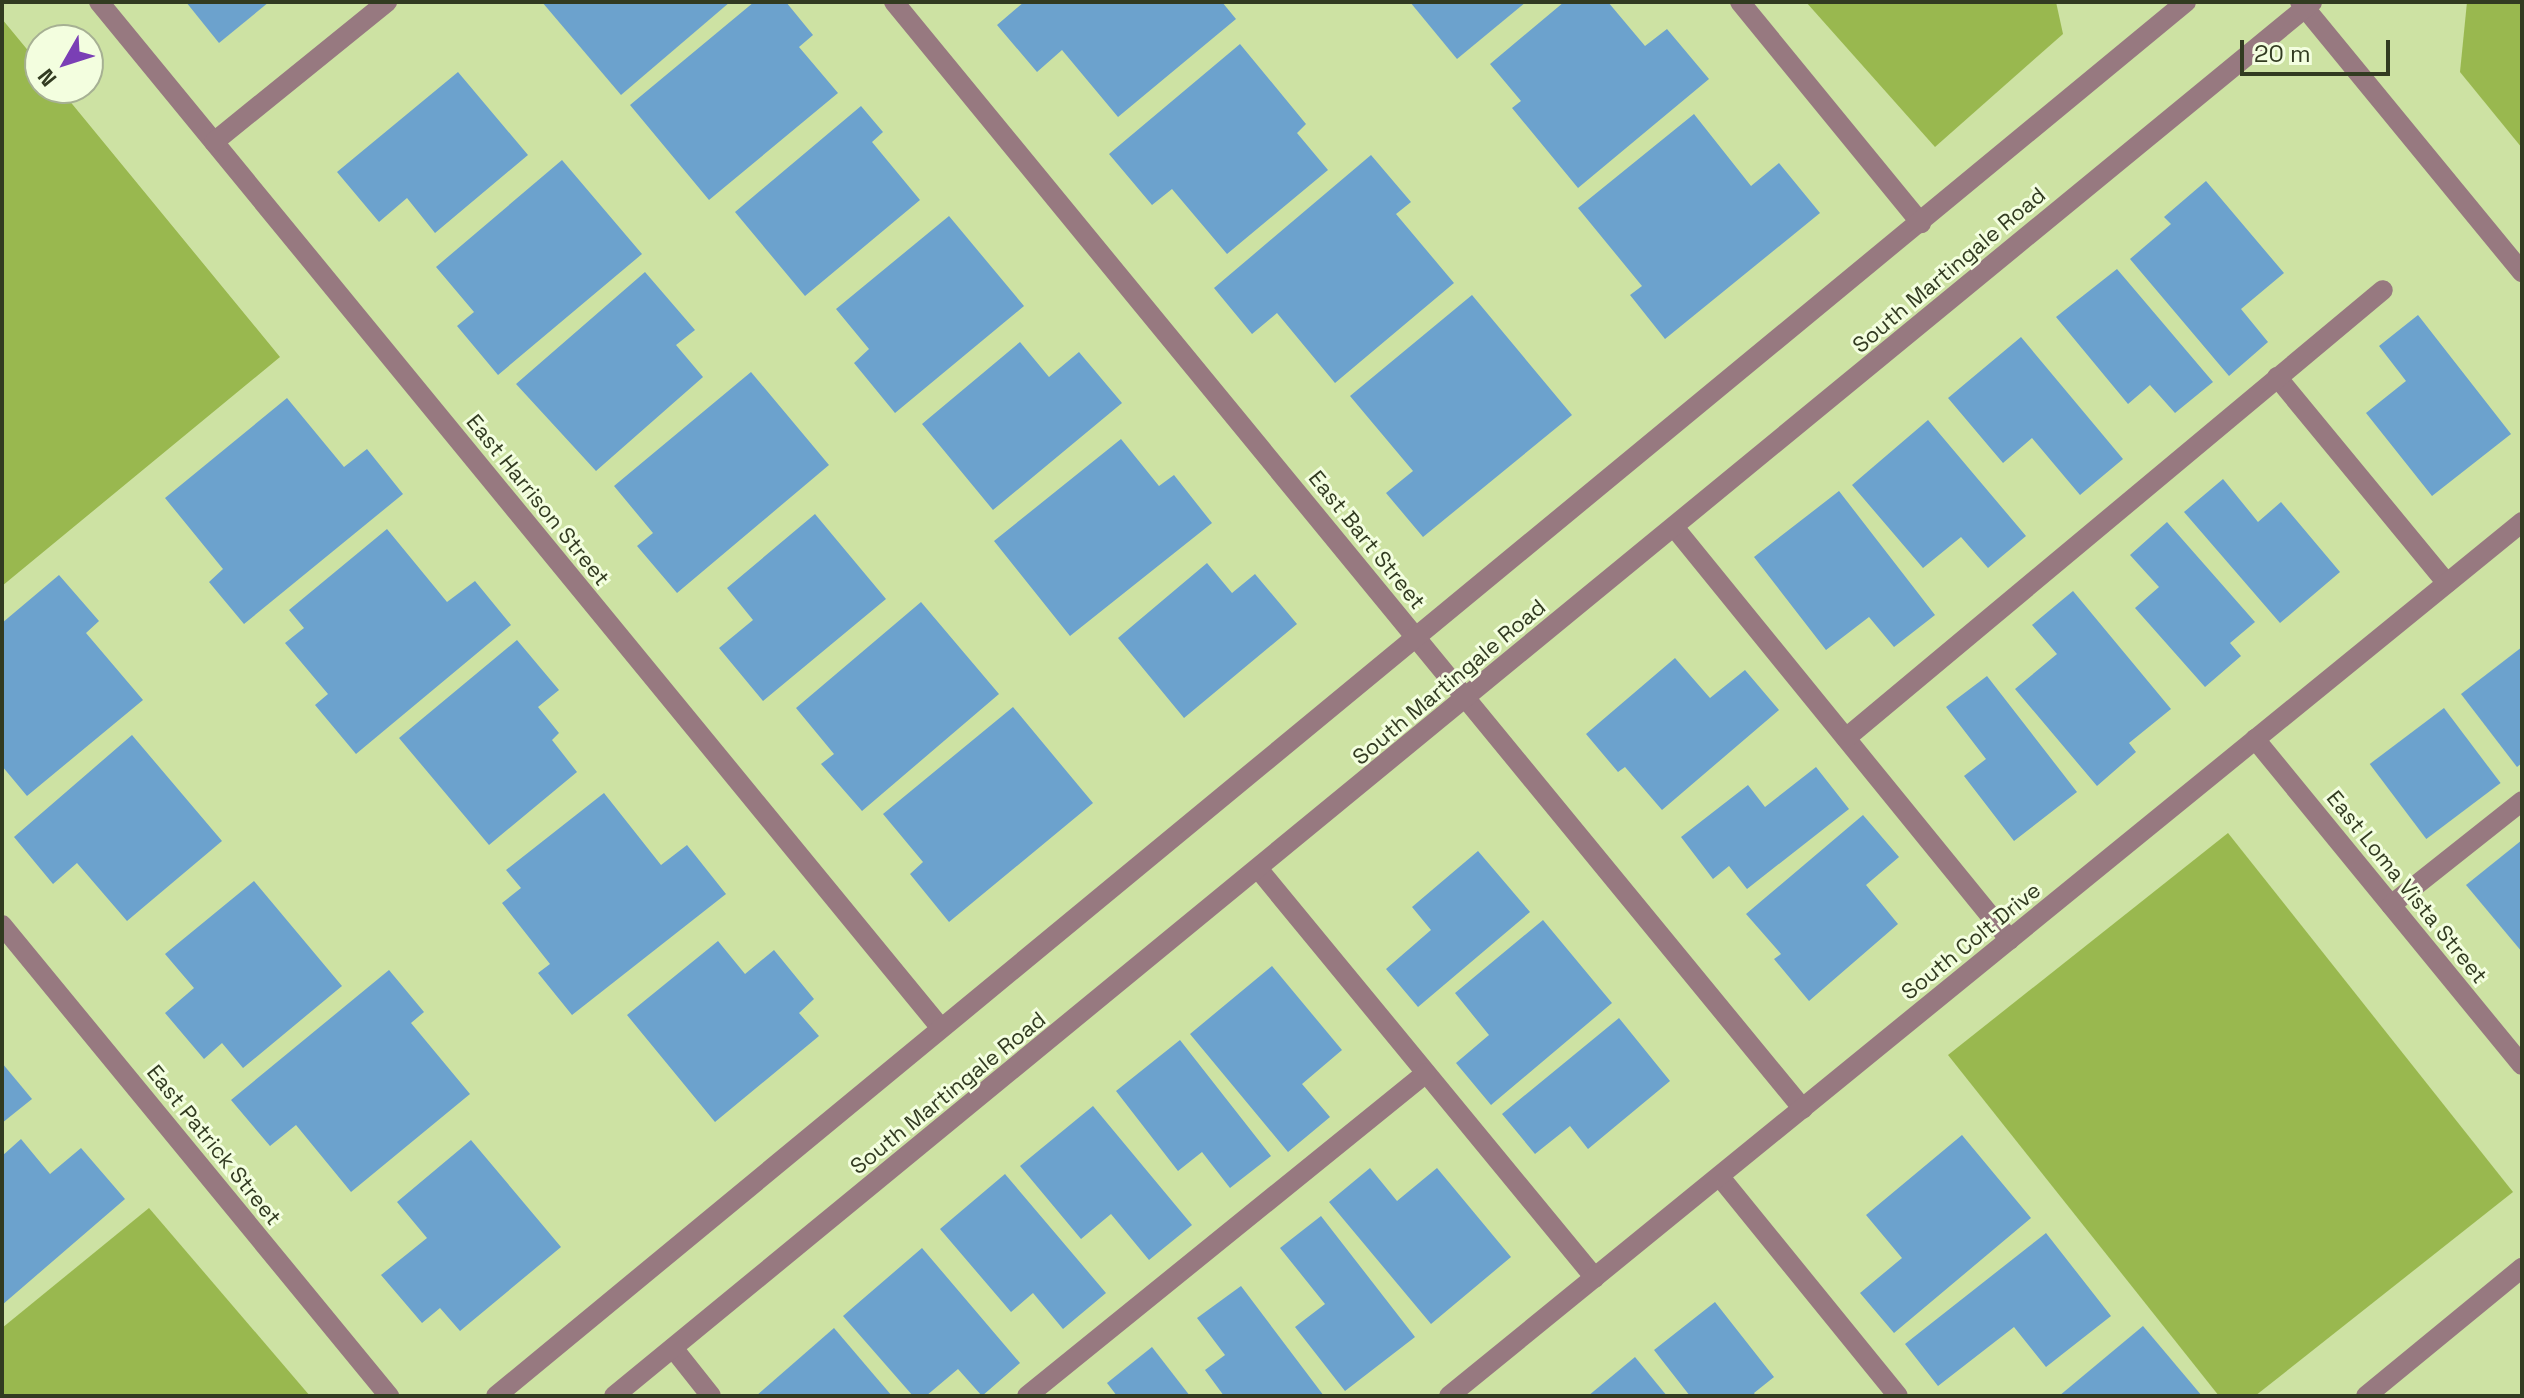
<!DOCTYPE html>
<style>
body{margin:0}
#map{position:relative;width:2524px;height:1398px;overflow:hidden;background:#cde2a3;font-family:"Space Grotesk",sans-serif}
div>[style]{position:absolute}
.green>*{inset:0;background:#99b84f}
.building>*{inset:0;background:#6ca2cd;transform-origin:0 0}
.minor>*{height:20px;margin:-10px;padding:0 10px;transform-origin:10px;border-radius:10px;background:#977980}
span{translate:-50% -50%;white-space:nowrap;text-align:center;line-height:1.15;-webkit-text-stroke:6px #f3fedf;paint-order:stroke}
.street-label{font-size:22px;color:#323b21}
.frame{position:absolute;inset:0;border:4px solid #323b21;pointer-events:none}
.north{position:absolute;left:24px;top:24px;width:80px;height:80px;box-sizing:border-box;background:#f3fedf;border:2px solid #a6b093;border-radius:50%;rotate:231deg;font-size:22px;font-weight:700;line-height:32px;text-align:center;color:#323b21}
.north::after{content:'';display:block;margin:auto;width:28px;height:36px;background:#7a3fb5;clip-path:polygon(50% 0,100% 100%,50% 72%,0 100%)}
.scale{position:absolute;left:2240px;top:40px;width:150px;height:36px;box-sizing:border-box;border:4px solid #323b21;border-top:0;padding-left:10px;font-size:24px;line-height:28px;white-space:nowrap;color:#323b21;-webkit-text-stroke:6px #f3fedf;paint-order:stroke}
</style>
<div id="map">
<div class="green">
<i style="clip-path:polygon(1806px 2px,2056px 2px,2063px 34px,1935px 147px)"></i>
<i style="clip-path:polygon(2467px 2px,2522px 2px,2522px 148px,2460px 72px)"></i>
<i style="clip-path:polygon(2px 19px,40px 65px,40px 88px,59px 88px,280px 357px,2px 586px)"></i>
<i style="clip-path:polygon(2228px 833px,2513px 1192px,2255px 1396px,2219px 1396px,1948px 1055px)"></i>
<i style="clip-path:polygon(149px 1208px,310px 1396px,2px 1396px,2px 1328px)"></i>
</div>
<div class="building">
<i style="clip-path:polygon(186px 2px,269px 2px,219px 43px)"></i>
<i style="clip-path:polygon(542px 2px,730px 2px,621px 95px)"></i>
<i style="clip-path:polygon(754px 2px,786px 2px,813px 35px,799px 47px,838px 93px,709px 200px,630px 105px)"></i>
<i style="clip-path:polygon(1024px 2px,1222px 2px,1236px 19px,1118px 117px,1062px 50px,1037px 72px,997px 25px)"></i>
<i style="clip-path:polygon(1410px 2px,1526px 2px,1457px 59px)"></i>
<i style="clip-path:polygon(1564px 2px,1608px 2px,1645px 46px,1667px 29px,1709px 79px,1578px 188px,1512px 108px,1521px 101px,1490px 64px)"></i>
<i style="clip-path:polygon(1240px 44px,1306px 124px,1297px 133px,1328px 170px,1227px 254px,1172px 189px,1152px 205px,1109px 154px)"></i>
<i style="clip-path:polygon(458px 72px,528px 155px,435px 233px,407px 198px,379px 222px,337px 172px)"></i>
<i style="clip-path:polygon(861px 106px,883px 132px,872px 142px,920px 200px,805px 296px,735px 212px)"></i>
<i style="clip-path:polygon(1694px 114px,1751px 186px,1779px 163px,1820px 213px,1665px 339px,1630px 295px,1642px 286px,1578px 208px)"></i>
<i style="clip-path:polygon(1371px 155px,1411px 202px,1396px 214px,1454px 283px,1335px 383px,1277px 313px,1252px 334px,1214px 288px)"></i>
<i style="clip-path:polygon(562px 160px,642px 254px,498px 375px,457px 326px,474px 312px,436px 267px)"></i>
<i style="clip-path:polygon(2206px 181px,2284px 273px,2241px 309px,2268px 342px,2229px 376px,2130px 259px,2171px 224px,2164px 217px)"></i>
<i style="clip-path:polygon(949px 216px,1024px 306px,895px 413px,854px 363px,869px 349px,836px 309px)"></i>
<i style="clip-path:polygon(2117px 269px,2213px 382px,2175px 413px,2150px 385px,2128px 404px,2056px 317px)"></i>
<i style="clip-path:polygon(645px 272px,695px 330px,676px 345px,703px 377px,596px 471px,516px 384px)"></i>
<i style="clip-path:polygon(1472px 295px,1572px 415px,1423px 537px,1386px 493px,1413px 471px,1350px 396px)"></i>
<i style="clip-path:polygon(2418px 315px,2511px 434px,2432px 496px,2366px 413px,2406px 381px,2379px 346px)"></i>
<i style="clip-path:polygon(2021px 337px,2123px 459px,2080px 495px,2032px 438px,2003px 463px,1948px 398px)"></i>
<i style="clip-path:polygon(1020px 342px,1049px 377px,1079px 352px,1122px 403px,993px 510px,922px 424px)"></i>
<i style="clip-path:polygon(751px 372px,829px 465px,677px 593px,637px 546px,653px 533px,614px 486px)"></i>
<i style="clip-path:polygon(287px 398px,344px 467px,367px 449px,403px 494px,244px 624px,209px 582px,223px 569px,165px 498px)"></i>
<i style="clip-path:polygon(1928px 420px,2026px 536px,1988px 568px,1961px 537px,1923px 568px,1852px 485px)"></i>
<i style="clip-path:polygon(1121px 439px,1159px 486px,1174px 475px,1212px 523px,1070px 636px,994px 541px)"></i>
<i style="clip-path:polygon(2223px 479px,2258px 522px,2281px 502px,2340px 572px,2280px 623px,2184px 512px)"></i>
<i style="clip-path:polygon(1839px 491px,1935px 615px,1894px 647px,1869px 617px,1826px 650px,1754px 557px)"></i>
<i style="clip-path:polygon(815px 514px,886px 599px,763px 701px,719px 648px,753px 620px,727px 588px)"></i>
<i style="clip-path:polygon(2167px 522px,2255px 622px,2230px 643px,2241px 656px,2205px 687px,2135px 608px,2159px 587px,2130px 555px)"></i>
<i style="clip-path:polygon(387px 529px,447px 602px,475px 581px,511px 625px,356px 754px,315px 705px,328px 694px,285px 643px,304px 628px,289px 610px)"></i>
<i style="clip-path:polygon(1207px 563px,1232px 593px,1255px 574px,1297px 624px,1184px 718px,1118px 638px)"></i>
<i style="clip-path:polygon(59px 575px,99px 621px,86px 633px,143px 700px,27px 796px,2px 766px,2px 623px)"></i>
<i style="clip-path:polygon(2073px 591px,2171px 709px,2129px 743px,2136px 752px,2097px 786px,2015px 689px,2057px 654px,2032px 625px)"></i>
<i style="clip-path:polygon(921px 602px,999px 694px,862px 811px,821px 764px,834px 754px,796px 708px)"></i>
<i style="clip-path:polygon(517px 640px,559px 690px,538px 707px,559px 733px,552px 740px,577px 772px,489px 845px,399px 738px)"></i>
<i style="clip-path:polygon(2522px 647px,2522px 763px,2517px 767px,2461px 694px)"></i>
<i style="clip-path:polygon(1675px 658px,1710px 698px,1745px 670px,1779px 710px,1662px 810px,1625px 767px,1618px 772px,1586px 734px)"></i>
<i style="clip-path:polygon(1987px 676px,2077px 792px,2014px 841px,1964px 776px,1986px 759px,1946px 707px)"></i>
<i style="clip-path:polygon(1013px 707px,1093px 803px,949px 922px,910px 874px,923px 862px,883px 814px)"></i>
<i style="left:2444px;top:708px;width:94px;height:93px;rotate:53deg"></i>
<i style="clip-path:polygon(132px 735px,222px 841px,127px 921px,77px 863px,53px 884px,14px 837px)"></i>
<i style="clip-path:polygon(1816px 767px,1849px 809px,1747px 889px,1729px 866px,1713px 879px,1681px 837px,1748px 785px,1765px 807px)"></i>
<i style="clip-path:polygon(604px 793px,661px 865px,687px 845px,726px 894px,572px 1015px,538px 973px,550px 964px,502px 903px,521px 888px,506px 870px)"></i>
<i style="clip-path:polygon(1863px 815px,1899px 857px,1866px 885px,1898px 924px,1809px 1001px,1774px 959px,1781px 954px,1746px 914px)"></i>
<i style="clip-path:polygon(2522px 840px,2522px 952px,2466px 885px)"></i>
<i style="clip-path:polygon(1478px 851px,1530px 912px,1418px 1007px,1386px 969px,1431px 930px,1412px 907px)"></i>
<i style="clip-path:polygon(254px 881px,342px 986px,243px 1068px,222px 1043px,204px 1059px,165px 1013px,194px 988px,165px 954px)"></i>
<i style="clip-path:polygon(1543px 920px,1612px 1003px,1491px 1105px,1456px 1063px,1489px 1035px,1455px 993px)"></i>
<i style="clip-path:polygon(718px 941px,745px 974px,774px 950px,814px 999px,799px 1013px,819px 1036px,715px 1122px,627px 1015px)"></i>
<i style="clip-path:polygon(1272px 966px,1342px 1050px,1302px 1084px,1330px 1117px,1288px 1152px,1190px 1034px)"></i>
<i style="clip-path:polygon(389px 970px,424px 1012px,411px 1023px,470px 1094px,351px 1192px,296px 1125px,270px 1146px,231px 1100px)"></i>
<i style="clip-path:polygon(1619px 1018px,1670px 1081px,1588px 1149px,1570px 1126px,1535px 1154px,1502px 1114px)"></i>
<i style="clip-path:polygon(1180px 1040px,1271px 1156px,1230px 1188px,1202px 1152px,1178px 1171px,1116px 1091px)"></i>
<i style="clip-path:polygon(2px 1063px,32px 1099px,2px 1123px)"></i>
<i style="clip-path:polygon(1093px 1106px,1192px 1225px,1149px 1260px,1111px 1214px,1081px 1239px,1020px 1166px)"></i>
<i style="clip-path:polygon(1962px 1135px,2031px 1218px,1894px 1333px,1860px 1293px,1902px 1258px,1866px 1215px)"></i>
<i style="clip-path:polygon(21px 1139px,50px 1174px,81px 1148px,125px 1199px,2px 1305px,2px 1156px)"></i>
<i style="clip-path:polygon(471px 1140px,561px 1247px,460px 1331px,440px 1308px,422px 1323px,381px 1275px,427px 1238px,397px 1202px)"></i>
<i style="clip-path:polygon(1370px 1168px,1397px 1201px,1437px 1168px,1511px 1257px,1431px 1324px,1329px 1202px)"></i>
<i style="clip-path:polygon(1005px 1174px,1106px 1293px,1063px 1329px,1033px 1293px,1011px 1312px,940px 1229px)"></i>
<i style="clip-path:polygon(1321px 1216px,1415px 1337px,1345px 1391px,1295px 1327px,1325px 1304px,1280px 1248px)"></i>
<i style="clip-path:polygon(2046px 1233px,2111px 1316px,2046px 1367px,2014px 1327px,1938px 1386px,1905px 1344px)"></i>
<i style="clip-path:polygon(922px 1248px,1020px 1363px,982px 1396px,958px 1369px,926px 1396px,913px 1396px,843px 1316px)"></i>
<i style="clip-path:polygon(1241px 1286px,1324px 1396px,1224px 1396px,1205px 1370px,1225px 1355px,1197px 1318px)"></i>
<i style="clip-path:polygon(1715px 1302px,1774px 1377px,1754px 1393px,1756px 1396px,1690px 1396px,1654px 1350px)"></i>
<i style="clip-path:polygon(2143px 1326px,2202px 1396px,2059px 1396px)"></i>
<i style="clip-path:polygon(834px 1328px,892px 1396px,756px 1396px)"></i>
<i style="clip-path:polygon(1152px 1347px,1190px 1396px,1117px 1396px,1107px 1383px)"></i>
<i style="clip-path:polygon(1635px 1357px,1667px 1396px,1588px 1396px)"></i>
</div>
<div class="minor">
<i style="left:99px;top:2px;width:1327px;rotate:50.63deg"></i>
<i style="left:894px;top:2px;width:1432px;rotate:50.61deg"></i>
<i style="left:1740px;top:2px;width:286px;rotate:50.7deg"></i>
<i style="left:2300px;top:2px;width:350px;rotate:50.6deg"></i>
<i style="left:214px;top:142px;width:223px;rotate:-39deg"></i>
<i style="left:2277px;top:377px;width:267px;rotate:50.5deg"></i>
<i style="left:1674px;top:527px;width:532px;rotate:50.87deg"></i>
<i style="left:1846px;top:738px;width:699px;rotate:-39.84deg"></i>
<i style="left:2255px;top:739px;width:421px;rotate:50.7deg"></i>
<i style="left:1260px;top:871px;width:527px;rotate:50.54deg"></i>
<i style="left:2391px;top:905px;width:167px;rotate:-38.4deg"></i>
<i style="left:2px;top:925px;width:610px;rotate:50.59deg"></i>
<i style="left:1720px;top:1177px;width:282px;rotate:50.9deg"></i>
<i style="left:673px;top:1348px;width:61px;rotate:51.6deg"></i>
<i style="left:496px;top:1396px;width:2191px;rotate:-39.52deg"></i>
<i style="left:614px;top:1396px;width:2197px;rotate:-39.38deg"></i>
<i style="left:1027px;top:1396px;width:513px;rotate:-38.99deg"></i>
<i style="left:1449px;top:1396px;width:1384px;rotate:-39.16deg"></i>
<i style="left:2366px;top:1396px;width:202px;rotate:-39.4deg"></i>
</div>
<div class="street-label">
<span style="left:1949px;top:270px;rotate:-40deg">South Martingale Road</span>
<span style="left:538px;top:500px;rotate:51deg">East Harrison Street</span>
<span style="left:1367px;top:540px;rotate:51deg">East Bart Street</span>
<span style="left:1449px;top:682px;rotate:-40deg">South Martingale Road</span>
<span style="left:2407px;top:887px;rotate:51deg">East Loma Vista Street</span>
<span style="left:1971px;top:941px;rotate:-39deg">South Colt Drive</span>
<span style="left:948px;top:1093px;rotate:-39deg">South Martingale Road</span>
<span style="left:214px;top:1145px;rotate:51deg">East Patrick Street</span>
</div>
<div class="frame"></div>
<div class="north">N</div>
<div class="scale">20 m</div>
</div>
